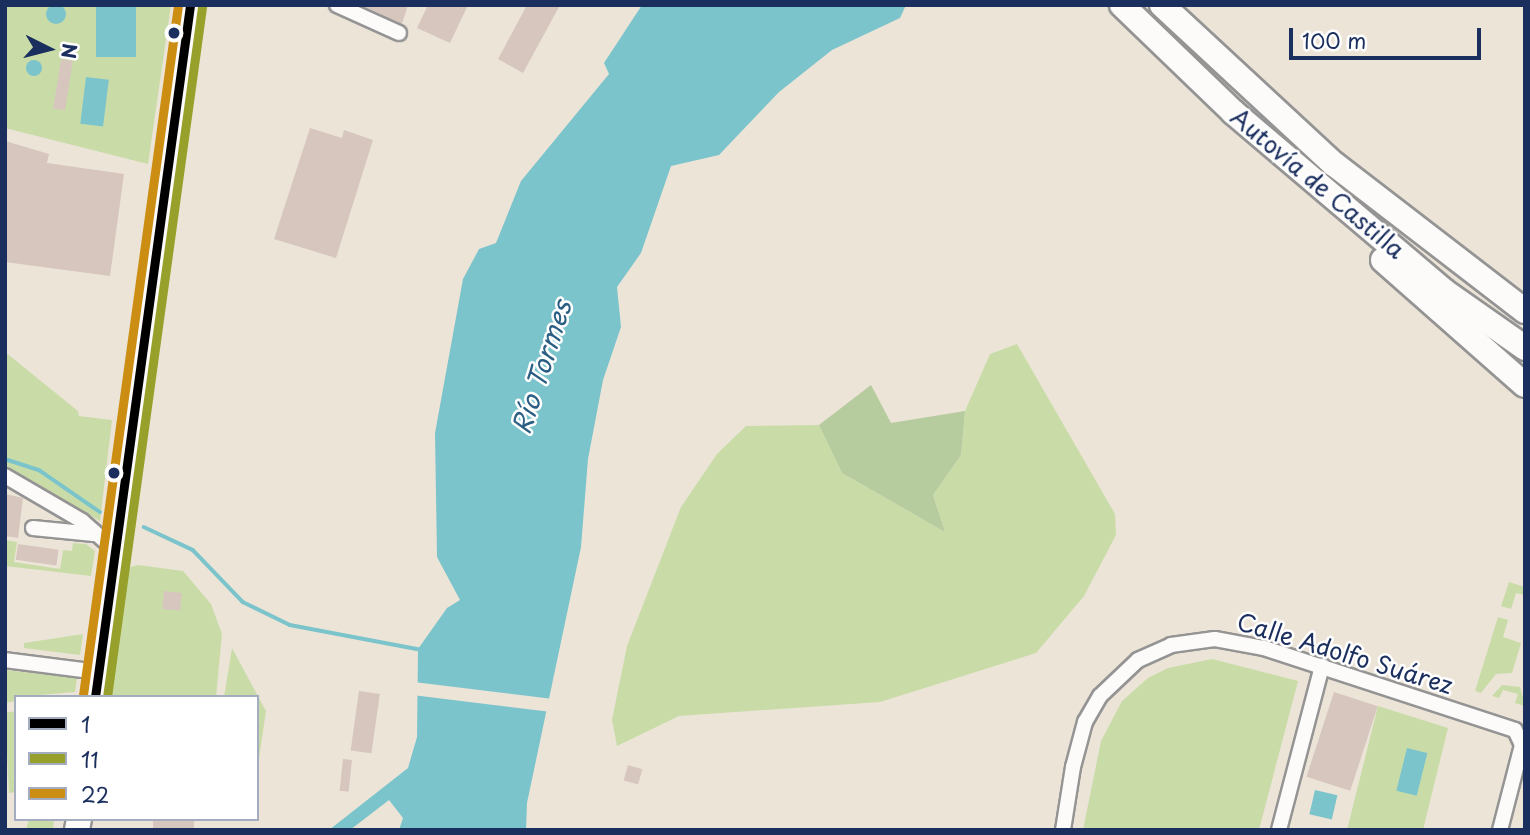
<!DOCTYPE html>
<meta charset="utf-8">
<style>
body{margin:0}
#map{position:relative;width:1530px;height:835px;overflow:hidden;background:#ece4d7;font-family:"Playpen Sans",sans-serif}
div>[style]{position:absolute}
.green>*{inset:0;background:#c9dca8}
.forest>*{inset:0;background:#b6cb9e}
.water>*{inset:0;background:#7bc4cc;transform-origin:0 0}
.round{border-radius:50%}
.pier>*{inset:0;background:#ece4d7;transform-origin:0 0}
.stream>*{height:3.5px;margin:-1.75px;padding:0 1.75px;transform-origin:1.75px;border-radius:1.75px;background:#7bc4cc}
.building>*{inset:0;background:#d6c6be;transform-origin:0 0}
.roads{filter:drop-shadow(2px 0 #959494) drop-shadow(-2px 0 #959494) drop-shadow(0 2px #959494) drop-shadow(0 -2px #959494)}
.street>*{height:14px;margin:-7px;padding:0 7px;transform-origin:7px;border-radius:7px;background:#fcfbf9}
.highway>*{height:24px;margin:-12px;padding:0 12px;transform-origin:12px;border-radius:12px;background:#fcfbf9}
.bus-1>*{height:9px;margin:-4.5px;padding:0 4.5px;transform-origin:4.5px;border-radius:4.5px;background:#000}
.bus-2>*{height:9px;margin:-4.5px;padding:0 4.5px;transform-origin:4.5px;border-radius:4.5px;background:#97a02a}
.bus-3>*{height:9px;margin:-4.5px;padding:0 4.5px;transform-origin:4.5px;border-radius:4.5px;background:#cb8e13}
.dots>*{width:19px;height:19px;translate:-50% -50%;box-sizing:border-box;border:4px solid #fff;border-radius:50%}
span{translate:-50% -50%;white-space:nowrap;text-align:center;line-height:1.15;-webkit-text-stroke:5px #fff;paint-order:stroke}
.street-label{font-size:24px;color:#1b2f5e}
.water-label{font-size:26px;color:#2b5e83;font-style:italic}
.frame{position:absolute;inset:0;border:7px solid #1b2f5e;pointer-events:none}
.legend{position:absolute;left:14px;top:695px;width:245px;height:126px;box-sizing:border-box;background:#fff;border:2px solid #a4acbf;margin:0;padding:9px 12px;list-style:none;font-size:21px;color:#1b2f5e}
.legend li{display:flex;align-items:center;gap:14px;height:35px}
.legend b{width:35px;border:2px solid #a4acbf}
.north{position:absolute;left:14px;top:14px;width:70px;height:70px;-webkit-text-stroke:5px #fff;paint-order:stroke;rotate:96deg;font-size:19px;font-weight:700;line-height:28px;text-align:center;color:#1b2f5e}
.north::after{content:'';display:block;margin:auto;width:24px;height:32px;background:#1b2f5e;clip-path:polygon(50% 0,100% 100%,50% 72%,0 100%)}
.scale{position:absolute;left:1289px;top:28px;width:192px;height:32px;box-sizing:border-box;border:4px solid #1b2f5e;border-top:0;padding-left:9px;font-size:21px;line-height:24px;white-space:nowrap;color:#1b2f5e;-webkit-text-stroke:5px #fff;paint-order:stroke}
</style>
<div id="map">
<div class="green">
<i style="clip-path:polygon(5px 5px,171px 5px,148px 164px,5px 128px)"></i>
<i style="clip-path:polygon(1017px 344px,1115px 514px,1116px 535px,1084px 596px,1036px 653px,880px 702px,679px 716px,617px 746px,612px 720px,627px 646px,681px 507px,717px 454px,746px 426px,819px 425px,842px 473px,945px 532px,933px 495px,961px 455px,965px 411px,990px 354px)"></i>
<i style="clip-path:polygon(5px 352px,78px 411px,79px 416px,112px 420px,100px 521px,5px 467px)"></i>
<i style="clip-path:polygon(5px 540px,17px 542px,14px 562px,60px 569px,63px 550px,72px 551px,73px 543px,86px 544px,95px 551px,91px 576px,5px 566px)"></i>
<i style="clip-path:polygon(138px 565px,183px 571px,211px 604px,222px 634px,216px 697px,107px 697px,121px 585px,130px 567px)"></i>
<i style="clip-path:polygon(1509px 582px,1525px 587px,1525px 595px,1516px 593px,1511px 609px,1501px 606px)"></i>
<i style="clip-path:polygon(1498px 617px,1508px 620px,1503px 637px,1521px 643px,1512px 673px,1496px 674px,1481px 693px,1475px 691px)"></i>
<i style="clip-path:polygon(83px 634px,80px 655px,24px 648px,24px 643px)"></i>
<i style="clip-path:polygon(232px 648px,266px 711px,257px 772px,257px 697px,224px 697px)"></i>
<i style="clip-path:polygon(1212px 659px,1298px 681px,1259px 830px,1083px 830px,1101px 741px,1122px 701px,1148px 678px,1168px 668px)"></i>
<i style="clip-path:polygon(5px 670px,77px 678px,75px 692px,16px 697px,16px 701px,5px 703px)"></i>
<i style="clip-path:polygon(1502px 685px,1520px 687px,1525px 706px,1515px 703px,1518px 694px,1503px 690px,1499px 698px,1492px 696px)"></i>
<i style="clip-path:polygon(1378px 706px,1448px 728px,1423px 830px,1347px 830px)"></i>
<i style="clip-path:polygon(16px 711px,16px 792px,9px 793px,5px 713px)"></i>
<i style="clip-path:polygon(29px 819px,54px 819px,53px 830px,26px 830px)"></i>
</div>
<div class="forest">
<i style="clip-path:polygon(871px 385px,891px 423px,965px 411px,961px 455px,933px 495px,945px 532px,842px 473px,819px 425px)"></i>
</div>
<div class="water">
<i class="round" style="left:46px;top:4px;width:20px;height:20px"></i>
<i style="left:96px;top:5px;width:40px;height:52px"></i>
<i style="clip-path:polygon(642px 5px,906px 5px,900px 18px,832px 50px,779px 92px,719px 155px,671px 166px,641px 253px,617px 287px,621px 327px,603px 380px,588px 459px,581px 547px,527px 803px,526px 830px,399px 830px,403px 818px,389px 800px,350px 830px,329px 830px,408px 768px,417px 737px,418px 649px,447px 608px,460px 600px,437px 557px,435px 433px,463px 279px,479px 249px,496px 243px,521px 181px,609px 74px,604px 63px)"></i>
<i class="round" style="left:26px;top:60px;width:16px;height:16px"></i>
<i style="left:86px;top:77px;width:23px;height:47px;rotate:7deg"></i>
<i style="left:1407px;top:748px;width:21px;height:44px;rotate:14deg"></i>
<i style="left:1315px;top:790px;width:23px;height:25px;rotate:13deg"></i>
</div>
<div class="pier">
<i style="left:414px;top:682px;width:140px;height:13px;rotate:7deg"></i>
</div>
<div class="stream">
<i style="left:5px;top:459px;width:36px;rotate:18deg"></i>
<i style="left:39px;top:470px;width:74px;rotate:34.5deg"></i>
<i style="left:144px;top:527px;width:54px;rotate:25.1deg"></i>
<i style="left:193px;top:550px;width:72px;rotate:46.1deg"></i>
<i style="left:243px;top:602px;width:52px;rotate:26.1deg"></i>
<i style="left:290px;top:625px;width:134px;rotate:10.7deg"></i>
</div>
<div class="building">
<i style="clip-path:polygon(361px 5px,408px 5px,402px 24px)"></i>
<i style="clip-path:polygon(428px 5px,468px 5px,450px 43px,417px 28px)"></i>
<i style="clip-path:polygon(527px 5px,560px 5px,523px 73px,498px 59px)"></i>
<i style="left:61px;top:59px;width:12px;height:50px;rotate:9deg"></i>
<i style="clip-path:polygon(310px 128px,342px 138px,344px 130px,373px 140px,336px 258px,274px 239px)"></i>
<i style="clip-path:polygon(5px 141px,49px 154px,47px 163px,124px 174px,110px 276px,5px 262px)"></i>
<i style="clip-path:polygon(5px 494px,23px 498px,18px 538px,5px 536px)"></i>
<i style="left:18px;top:544px;width:41px;height:16px;rotate:8deg"></i>
<i style="left:164px;top:591px;width:18px;height:18px;rotate:6deg"></i>
<i style="left:359px;top:691px;width:21px;height:60px;rotate:8deg"></i>
<i style="left:1334px;top:692px;width:46px;height:89px;rotate:18deg"></i>
<i style="left:343px;top:759px;width:9px;height:32px;rotate:6deg"></i>
<i style="left:628px;top:765px;width:15px;height:16px;rotate:16deg"></i>
<i style="left:153px;top:819px;width:41px;height:11px"></i>
</div>
<div class="roads">
<div class="street">
<i style="left:337px;top:5px;width:68px;rotate:24.3deg"></i>
<i style="left:5px;top:476px;width:89px;rotate:30.3deg"></i>
<i style="left:82px;top:521px;width:44px;rotate:41.3deg"></i>
<i style="left:33px;top:528px;width:61px;rotate:5.6deg"></i>
<i style="left:5px;top:660px;width:95px;rotate:7.3deg"></i>
<i style="left:1063px;top:830px;width:64px;rotate:-81deg"></i>
<i style="left:1073px;top:767px;width:47px;rotate:-75.1deg"></i>
<i style="left:1085px;top:722px;width:30px;rotate:-60deg"></i>
<i style="left:1100px;top:696px;width:52px;rotate:-43.5deg"></i>
<i style="left:1138px;top:660px;width:36px;rotate:-24deg"></i>
<i style="left:1171px;top:645px;width:44px;rotate:-7.8deg"></i>
<i style="left:1215px;top:639px;width:50px;rotate:10.4deg"></i>
<i style="left:1264px;top:648px;width:264px;rotate:18.1deg"></i>
<i style="left:1515px;top:730px;width:17px;rotate:65deg"></i>
<i style="left:1522px;top:745px;width:88px;rotate:104.5deg"></i>
<i style="left:1279px;top:830px;width:170px;rotate:-75.3deg"></i>
</div>
<div class="highway">
<i style="left:1122px;top:5px;width:154px;rotate:43.9deg"></i>
<i style="left:1233px;top:112px;width:277px;rotate:40.3deg"></i>
<i style="left:1444px;top:291px;width:99px;rotate:35.1deg"></i>
<i style="left:1162px;top:5px;width:234px;rotate:42.8deg"></i>
<i style="left:1334px;top:164px;width:241px;rotate:37.6deg"></i>
<i style="left:1383px;top:260px;width:189px;rotate:41.4deg"></i>
<i style="left:95px;top:697px;width:698px;rotate:-82.18deg"></i>
<i style="left:77px;top:830px;width:11px;rotate:-80deg"></i>
</div>
</div>
<div class="bus-1">
<i style="left:95px;top:697px;width:698px;rotate:-82.18deg"></i>
</div>
<div class="bus-2">
<i style="left:107px;top:697px;width:697px;rotate:-82.16deg"></i>
</div>
<div class="bus-3">
<i style="left:83px;top:695px;width:697px;rotate:-82.16deg"></i>
</div>
<div class="dots">
<i style="left:174px;top:33px;background:#1b2f5e"></i>
<i style="left:114px;top:473px;background:#1b2f5e"></i>
</div>
<div class="street-label">
<span style="left:1318px;top:183px;rotate:40deg">Autovía de Castilla</span>
<span style="left:1345px;top:653px;rotate:17deg">Calle Adolfo Suárez</span>
</div>
<div class="water-label">
<span style="left:541px;top:367px;rotate:-72deg">Río Tormes</span>
</div>
<div class="frame"></div>
<ul class="legend">
<li><b style="height:9px;background:#000"></b>1</li>
<li><b style="height:9px;background:#97a02a"></b>11</li>
<li><b style="height:9px;background:#cb8e13"></b>22</li>
</ul>
<div class="north">N</div>
<div class="scale">100 m</div>
</div>
